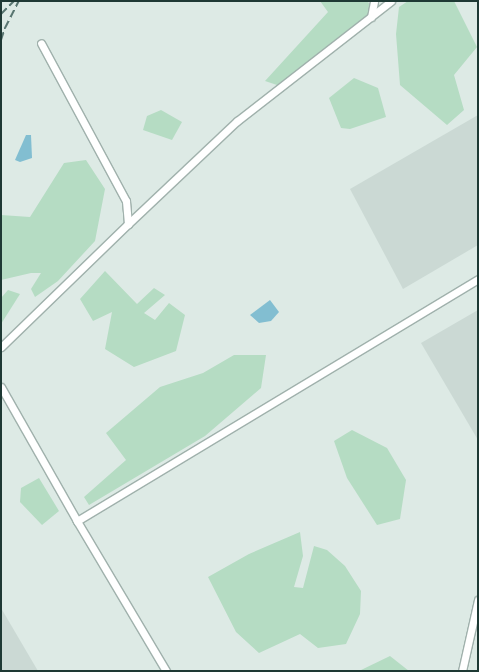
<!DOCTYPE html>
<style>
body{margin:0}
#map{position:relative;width:479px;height:672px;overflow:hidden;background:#ddeae5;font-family:"Work Sans",sans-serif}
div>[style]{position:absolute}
.built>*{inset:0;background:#cbd9d4}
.green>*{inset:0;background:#b5dcc3}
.water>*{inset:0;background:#82bed1}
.roads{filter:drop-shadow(1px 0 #a0b1ac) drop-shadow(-1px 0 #a0b1ac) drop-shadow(0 1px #a0b1ac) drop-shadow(0 -1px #a0b1ac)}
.minor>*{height:7px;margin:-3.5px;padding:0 3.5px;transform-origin:3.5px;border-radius:3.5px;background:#fff}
.rail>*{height:2px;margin-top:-1px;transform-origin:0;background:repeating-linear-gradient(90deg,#587570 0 8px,transparent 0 12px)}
span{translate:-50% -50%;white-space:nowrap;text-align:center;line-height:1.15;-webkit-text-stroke:3.5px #edf6f3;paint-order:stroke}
.frame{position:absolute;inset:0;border:2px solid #1e3934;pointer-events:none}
</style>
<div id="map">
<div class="built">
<i style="clip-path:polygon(478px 115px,478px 245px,403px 289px,350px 189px)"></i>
<i style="clip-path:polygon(478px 310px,478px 440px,421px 343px)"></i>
<i style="clip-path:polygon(1px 608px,38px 671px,1px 671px)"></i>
</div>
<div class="green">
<i style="clip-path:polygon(320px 1px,368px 1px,372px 12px,283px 87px,265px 81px,328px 12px)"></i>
<i style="clip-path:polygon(408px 1px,454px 1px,477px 47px,454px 75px,464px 110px,447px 125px,400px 85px,396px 34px,399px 7px)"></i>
<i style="clip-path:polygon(354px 78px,378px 88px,386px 117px,350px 129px,341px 128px,329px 98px)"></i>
<i style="clip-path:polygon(161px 110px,182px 122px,172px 140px,143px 130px,147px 116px)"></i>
<i style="clip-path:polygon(86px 160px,105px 189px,95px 241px,58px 281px,35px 297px,31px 289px,41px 273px,31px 273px,1px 280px,1px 215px,30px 217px,64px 163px)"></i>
<i style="clip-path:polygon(105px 271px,137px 304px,154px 288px,165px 295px,144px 313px,155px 320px,169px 303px,185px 315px,176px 351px,134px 367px,105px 349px,112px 312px,93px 321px,80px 299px)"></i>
<i style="clip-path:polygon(8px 290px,20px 294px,1px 324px,1px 298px)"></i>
<i style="clip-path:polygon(234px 355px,266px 355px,261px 388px,205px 436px,89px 505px,84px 497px,126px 460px,106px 433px,160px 387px,203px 373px)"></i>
<i style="clip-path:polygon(352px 430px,387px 448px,406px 480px,400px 519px,377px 525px,347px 478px,334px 441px)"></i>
<i style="clip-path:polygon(39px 478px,59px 511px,42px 525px,20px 502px,21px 488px)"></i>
<i style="clip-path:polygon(300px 532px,303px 556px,294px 587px,303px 588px,314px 546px,327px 550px,345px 566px,361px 591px,360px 614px,346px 644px,318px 648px,300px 634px,259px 653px,236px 632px,208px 577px,249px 554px)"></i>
<i style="clip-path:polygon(390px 656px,409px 671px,359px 671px)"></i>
</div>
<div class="water">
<i style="clip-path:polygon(26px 135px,31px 135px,32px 158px,20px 162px,15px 160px)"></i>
<i style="clip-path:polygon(270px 300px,279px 312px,271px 321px,259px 323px,250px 315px)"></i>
</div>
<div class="roads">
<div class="minor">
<i style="left:371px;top:17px;width:16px;rotate:-79deg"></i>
<i style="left:128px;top:224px;width:150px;rotate:-43.4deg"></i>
<i style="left:237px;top:121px;width:195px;rotate:-37.9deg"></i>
<i style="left:1px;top:347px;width:177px;rotate:-44.1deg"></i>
<i style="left:128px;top:224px;width:23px;rotate:-95deg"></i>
<i style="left:126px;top:201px;width:179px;rotate:-118.3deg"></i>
<i style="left:1px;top:387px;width:154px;rotate:60.4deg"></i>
<i style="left:77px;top:521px;width:174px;rotate:59.3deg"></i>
<i style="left:77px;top:521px;width:468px;rotate:-31.1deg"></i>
<i style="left:462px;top:671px;width:73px;rotate:-77.3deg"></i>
</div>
</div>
<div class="rail">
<i style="left:1px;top:14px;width:18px;rotate:-45deg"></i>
<i style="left:1px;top:40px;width:13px;rotate:-72deg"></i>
<i style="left:5px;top:28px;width:30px;rotate:-63deg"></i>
</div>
<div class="frame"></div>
</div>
